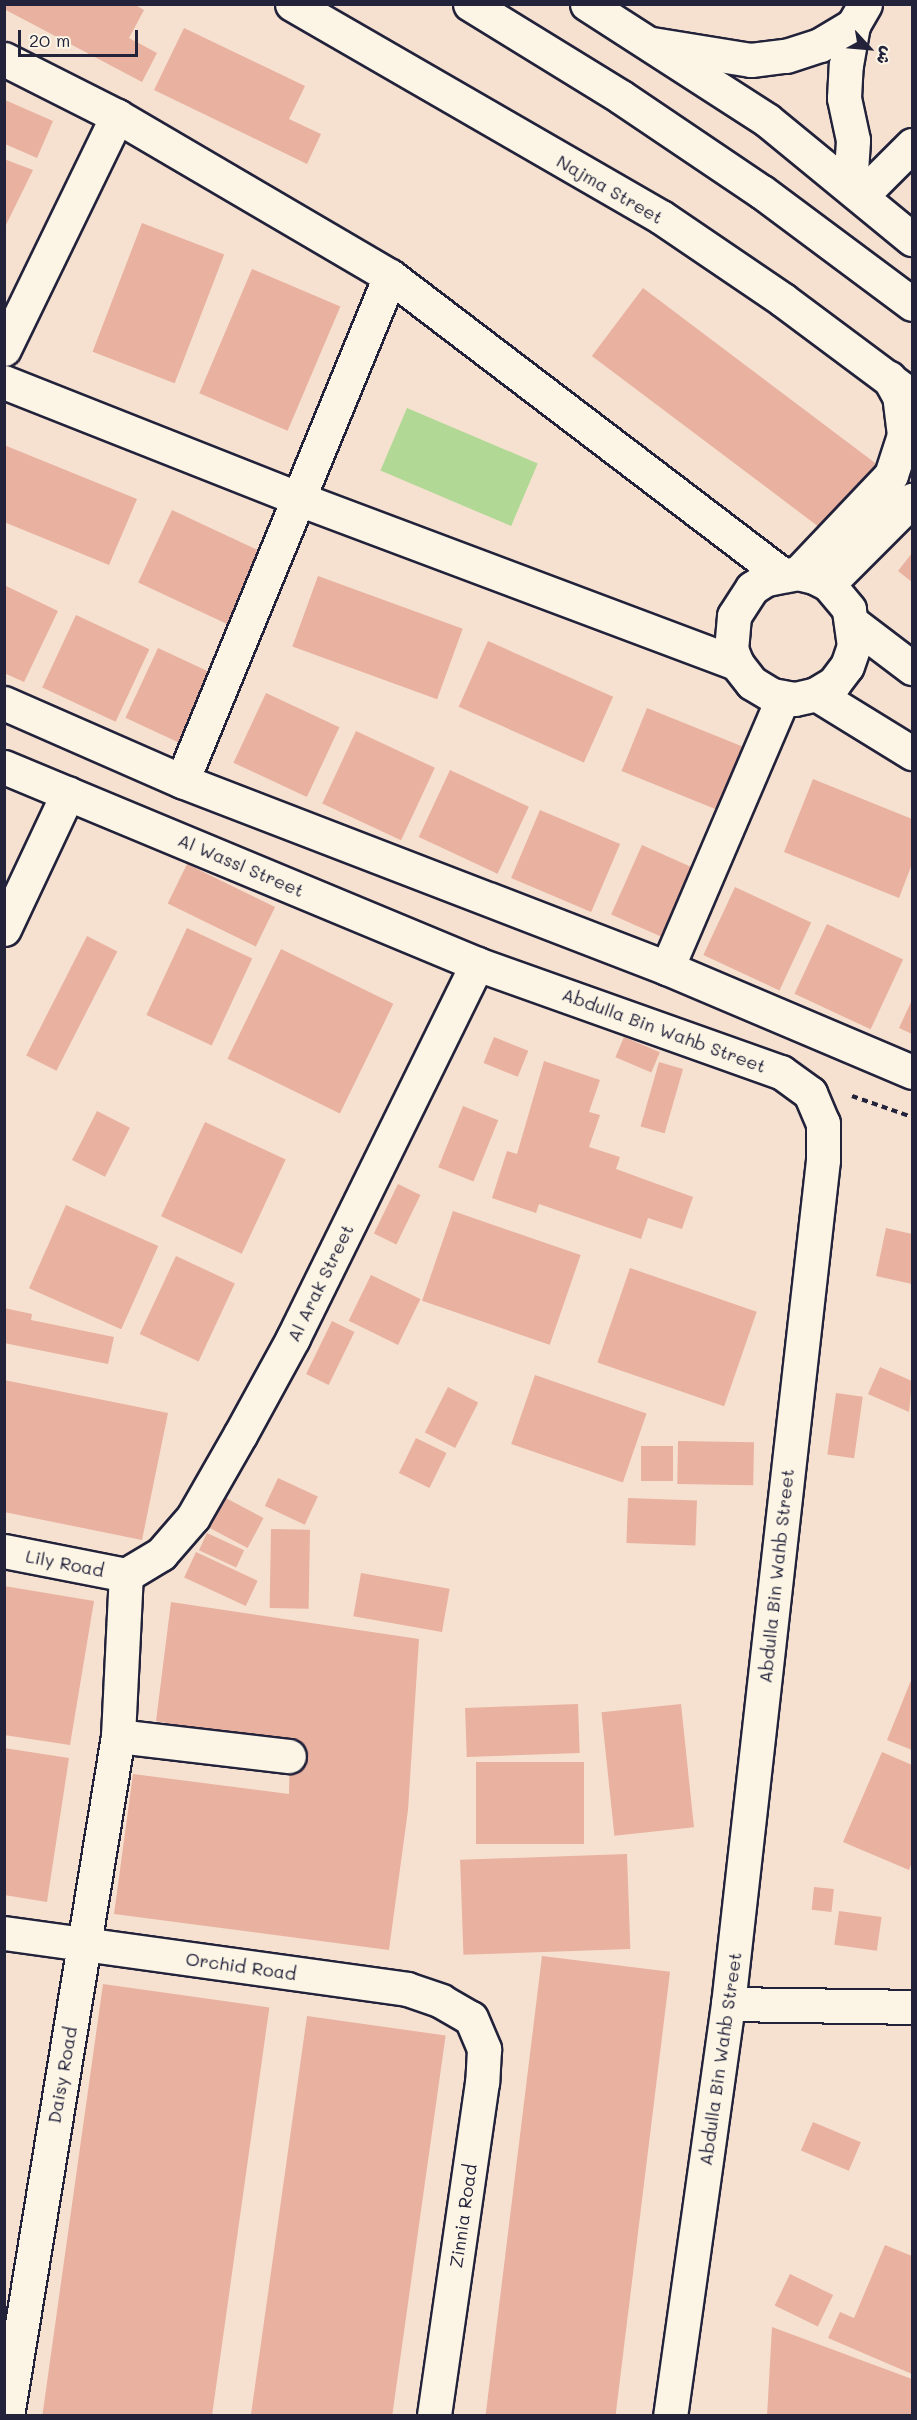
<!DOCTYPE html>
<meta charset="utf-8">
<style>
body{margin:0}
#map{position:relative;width:917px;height:2420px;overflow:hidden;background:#f6e1d0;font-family:Mali,"Playpen Sans Arabic",sans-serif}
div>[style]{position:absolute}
.green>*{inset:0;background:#b1d894;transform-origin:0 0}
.building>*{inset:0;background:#e9b1a0;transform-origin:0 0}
.path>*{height:4px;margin-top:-2px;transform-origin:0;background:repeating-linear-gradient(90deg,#22223b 0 6px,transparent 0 10.5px)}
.roads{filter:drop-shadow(2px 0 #22223b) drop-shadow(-2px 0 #22223b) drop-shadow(0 2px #22223b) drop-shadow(0 -2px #22223b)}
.minor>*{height:33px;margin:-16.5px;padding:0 16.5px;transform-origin:16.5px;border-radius:16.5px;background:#fcf5e5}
.major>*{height:33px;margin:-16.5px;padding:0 16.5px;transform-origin:16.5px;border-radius:16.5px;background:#fcf5e5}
span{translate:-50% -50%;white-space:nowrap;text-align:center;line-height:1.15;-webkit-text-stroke:4.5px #fcf5e5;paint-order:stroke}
.street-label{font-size:18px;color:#22223b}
.frame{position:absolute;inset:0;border:6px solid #22223b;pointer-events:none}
.north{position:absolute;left:839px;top:18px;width:60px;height:60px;-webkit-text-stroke:4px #fcf5e5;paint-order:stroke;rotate:116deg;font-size:16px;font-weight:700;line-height:24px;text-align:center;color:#22223b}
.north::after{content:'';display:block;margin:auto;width:21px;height:27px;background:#22223b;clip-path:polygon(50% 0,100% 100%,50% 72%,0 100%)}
.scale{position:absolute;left:18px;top:30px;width:120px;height:27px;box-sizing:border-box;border:3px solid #22223b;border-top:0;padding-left:8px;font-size:18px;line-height:21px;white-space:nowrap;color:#22223b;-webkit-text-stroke:4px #fcf5e5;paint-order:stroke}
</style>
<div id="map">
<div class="green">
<i style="left:407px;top:408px;width:142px;height:68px;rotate:23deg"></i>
</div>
<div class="building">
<i style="clip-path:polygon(4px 4px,134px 4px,144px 10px,129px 38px,157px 53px,142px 82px,4px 9px)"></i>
<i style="clip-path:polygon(184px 28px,305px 86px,289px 119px,321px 134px,307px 164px,154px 90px)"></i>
<i style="clip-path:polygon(5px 100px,53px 121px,37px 158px,5px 144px)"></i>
<i style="clip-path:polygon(4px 159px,33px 170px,4px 229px)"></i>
<i style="left:142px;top:223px;width:88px;height:138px;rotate:21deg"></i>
<i style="left:252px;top:269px;width:96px;height:135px;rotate:23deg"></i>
<i style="left:643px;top:288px;width:299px;height:85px;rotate:37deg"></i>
<i style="clip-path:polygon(4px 445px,137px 499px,109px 565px,4px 522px)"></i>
<i style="left:172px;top:510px;width:104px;height:80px;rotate:25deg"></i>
<i style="clip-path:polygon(912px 553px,912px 582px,898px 571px)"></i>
<i style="left:318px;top:576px;width:154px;height:75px;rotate:20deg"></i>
<i style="clip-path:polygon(4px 585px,58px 611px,24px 682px,4px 673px)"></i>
<i style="left:76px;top:615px;width:81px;height:80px;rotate:25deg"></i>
<i style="left:488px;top:641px;width:137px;height:72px;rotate:24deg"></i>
<i style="left:158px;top:648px;width:64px;height:77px;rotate:25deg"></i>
<i style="left:266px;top:693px;width:81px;height:77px;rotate:25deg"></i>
<i style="left:647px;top:708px;width:119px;height:68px;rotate:22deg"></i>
<i style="left:356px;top:731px;width:87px;height:80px;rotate:25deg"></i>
<i style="left:450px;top:770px;width:87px;height:74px;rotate:25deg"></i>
<i style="clip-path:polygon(813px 779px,912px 819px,912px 864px,899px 898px,784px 852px)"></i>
<i style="left:540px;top:810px;width:87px;height:74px;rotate:23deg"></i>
<i style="left:642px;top:845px;width:57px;height:76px;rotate:24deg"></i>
<i style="left:187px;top:864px;width:98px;height:44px;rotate:26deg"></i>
<i style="left:735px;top:887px;width:84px;height:75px;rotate:25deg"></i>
<i style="left:827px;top:924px;width:84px;height:77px;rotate:25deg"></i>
<i style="left:187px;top:928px;width:72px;height:96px;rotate:25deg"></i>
<i style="left:87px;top:936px;width:34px;height:134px;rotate:27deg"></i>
<i style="left:281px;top:949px;width:125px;height:122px;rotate:26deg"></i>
<i style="clip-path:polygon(912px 1000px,912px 1034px,899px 1028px)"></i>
<i style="left:494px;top:1037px;width:37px;height:28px;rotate:22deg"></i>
<i style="left:624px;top:1037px;width:39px;height:22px;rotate:23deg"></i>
<i style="clip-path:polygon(544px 1061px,600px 1080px,589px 1112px,600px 1115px,589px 1147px,620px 1157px,616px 1169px,693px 1197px,682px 1229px,648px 1218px,641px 1239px,539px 1204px,536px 1213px,492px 1198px,507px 1151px,517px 1154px)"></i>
<i style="left:659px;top:1062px;width:25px;height:67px;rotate:16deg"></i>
<i style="left:463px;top:1106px;width:38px;height:66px;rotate:22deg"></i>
<i style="left:97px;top:1111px;width:37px;height:55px;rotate:27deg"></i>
<i style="left:205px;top:1122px;width:89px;height:104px;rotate:25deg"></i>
<i style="left:398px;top:1184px;width:25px;height:55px;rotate:26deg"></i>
<i style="left:66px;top:1205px;width:101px;height:91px;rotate:24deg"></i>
<i style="left:453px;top:1211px;width:135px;height:95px;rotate:19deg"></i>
<i style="clip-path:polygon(886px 1228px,912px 1234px,912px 1284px,876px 1276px)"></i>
<i style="left:176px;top:1256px;width:65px;height:86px;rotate:25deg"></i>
<i style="left:630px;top:1268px;width:134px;height:100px;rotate:19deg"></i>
<i style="left:371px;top:1275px;width:55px;height:51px;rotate:26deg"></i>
<i style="clip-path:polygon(4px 1308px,32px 1314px,31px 1320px,114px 1337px,108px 1364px,4px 1343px)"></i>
<i style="left:332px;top:1321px;width:25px;height:59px;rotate:26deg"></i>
<i style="clip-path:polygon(880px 1367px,912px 1381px,909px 1412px,868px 1394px)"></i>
<i style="left:535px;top:1375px;width:118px;height:73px;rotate:19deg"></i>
<i style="clip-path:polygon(4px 1380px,168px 1413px,142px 1540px,4px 1512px)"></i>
<i style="left:448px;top:1387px;width:34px;height:51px;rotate:27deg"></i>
<i style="left:836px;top:1393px;width:27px;height:62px;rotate:8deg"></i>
<i style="left:416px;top:1438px;width:34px;height:39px;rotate:26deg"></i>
<i style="left:678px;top:1441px;width:76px;height:43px;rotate:1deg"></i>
<i style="left:641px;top:1446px;width:32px;height:35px"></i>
<i style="left:278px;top:1478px;width:44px;height:31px;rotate:25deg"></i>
<i style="left:222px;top:1496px;width:47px;height:34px;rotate:28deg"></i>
<i style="left:628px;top:1498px;width:69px;height:45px;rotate:2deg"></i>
<i style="left:271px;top:1529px;width:39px;height:79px;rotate:1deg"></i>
<i style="left:207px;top:1533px;width:41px;height:19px;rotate:25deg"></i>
<i style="left:196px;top:1552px;width:68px;height:28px;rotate:25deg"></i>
<i style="left:361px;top:1573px;width:90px;height:44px;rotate:10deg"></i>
<i style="clip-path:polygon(4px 1586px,94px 1601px,70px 1745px,4px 1735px)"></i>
<i style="clip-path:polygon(171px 1602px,419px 1639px,408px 1810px,389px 1950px,114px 1914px,133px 1774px,289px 1794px,290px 1746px,156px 1721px)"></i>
<i style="clip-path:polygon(912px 1678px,912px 1750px,887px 1740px)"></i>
<i style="left:578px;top:1704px;width:49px;height:113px;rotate:88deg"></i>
<i style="left:681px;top:1704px;width:124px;height:80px;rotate:84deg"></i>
<i style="clip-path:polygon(4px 1748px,69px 1758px,47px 1902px,4px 1895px)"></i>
<i style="clip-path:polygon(882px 1752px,912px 1765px,912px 1862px,909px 1870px,843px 1842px)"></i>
<i style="left:584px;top:1762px;width:82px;height:108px;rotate:90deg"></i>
<i style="left:627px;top:1854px;width:95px;height:167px;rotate:88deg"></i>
<i style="left:814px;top:1887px;width:20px;height:23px;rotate:6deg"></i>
<i style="left:839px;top:1911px;width:43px;height:34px;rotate:8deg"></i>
<i style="left:542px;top:1956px;width:129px;height:465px;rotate:7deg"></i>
<i style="left:103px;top:1984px;width:168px;height:437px;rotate:8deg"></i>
<i style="left:307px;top:2016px;width:140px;height:404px;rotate:8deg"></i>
<i style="left:813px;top:2122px;width:52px;height:31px;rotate:23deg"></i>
<i style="clip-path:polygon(885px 2245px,912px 2256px,912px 2374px,828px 2338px,840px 2312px,854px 2318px)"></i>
<i style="left:790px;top:2274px;width:48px;height:35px;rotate:26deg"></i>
<i style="clip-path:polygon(772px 2327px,912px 2379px,912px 2416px,767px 2416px)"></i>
</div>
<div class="path">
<i style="left:852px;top:1096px;width:64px;rotate:19.3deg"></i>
</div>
<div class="roads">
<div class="minor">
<i style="left:652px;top:44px;width:100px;rotate:9.2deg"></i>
<i style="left:751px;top:60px;width:35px;rotate:-7deg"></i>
<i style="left:786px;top:56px;width:36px;rotate:-18deg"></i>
<i style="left:820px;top:45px;width:39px;rotate:-31deg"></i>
<i style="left:4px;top:59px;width:127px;rotate:26.8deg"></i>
<i style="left:117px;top:116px;width:316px;rotate:30.4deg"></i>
<i style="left:390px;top:276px;width:493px;rotate:37.3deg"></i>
<i style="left:850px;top:187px;width:47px;rotate:-86.3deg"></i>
<i style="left:853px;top:140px;width:43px;rotate:-102.1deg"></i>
<i style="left:844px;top:98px;width:33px;rotate:-87deg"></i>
<i style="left:846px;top:65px;width:41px;rotate:-80.1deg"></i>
<i style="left:853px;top:25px;width:24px;rotate:-60deg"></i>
<i style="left:861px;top:196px;width:72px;rotate:-45deg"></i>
<i style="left:4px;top:349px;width:259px;rotate:-64.1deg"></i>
<i style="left:4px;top:382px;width:317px;rotate:21.6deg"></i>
<i style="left:299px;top:499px;width:468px;rotate:20.6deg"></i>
<i style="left:737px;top:664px;width:24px;rotate:52deg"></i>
<i style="left:752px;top:683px;width:23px;rotate:31deg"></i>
<i style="left:772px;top:695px;width:23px;rotate:10deg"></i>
<i style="left:795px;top:699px;width:22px;rotate:-13deg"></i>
<i style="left:816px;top:694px;width:21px;rotate:-31deg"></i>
<i style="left:834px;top:683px;width:21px;rotate:-53deg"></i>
<i style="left:847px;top:666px;width:21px;rotate:-71deg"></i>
<i style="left:854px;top:646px;width:37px;rotate:-98deg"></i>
<i style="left:849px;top:609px;width:33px;rotate:-130deg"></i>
<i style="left:828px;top:584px;width:16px;rotate:-153deg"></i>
<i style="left:814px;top:577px;width:16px;rotate:-166deg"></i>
<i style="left:798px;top:573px;width:33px;rotate:169deg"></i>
<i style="left:766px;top:579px;width:17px;rotate:147deg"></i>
<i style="left:752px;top:588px;width:33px;rotate:123deg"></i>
<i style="left:734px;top:616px;width:33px;rotate:95deg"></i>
<i style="left:731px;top:649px;width:16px;rotate:68deg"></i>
<i style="left:798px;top:573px;width:135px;rotate:-46.5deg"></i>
<i style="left:891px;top:475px;width:42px;rotate:-72deg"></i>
<i style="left:904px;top:435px;width:39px;rotate:-97deg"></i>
<i style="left:899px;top:396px;width:21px;rotate:-119deg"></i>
<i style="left:828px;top:584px;width:119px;rotate:-45deg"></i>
<i style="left:854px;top:624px;width:73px;rotate:37.2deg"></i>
<i style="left:816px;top:694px;width:113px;rotate:31.6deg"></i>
<i style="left:4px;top:703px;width:194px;rotate:23.7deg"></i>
<i style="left:182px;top:781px;width:520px;rotate:21.08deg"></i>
<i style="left:667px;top:968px;width:266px;rotate:23deg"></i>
<i style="left:4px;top:767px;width:512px;rotate:22.61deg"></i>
<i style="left:477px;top:964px;width:323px;rotate:19.6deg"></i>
<i style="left:781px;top:1072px;width:36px;rotate:36deg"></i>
<i style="left:810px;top:1093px;width:33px;rotate:67deg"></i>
<i style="left:823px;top:1123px;width:37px;rotate:90deg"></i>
<i style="left:823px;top:1160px;width:849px;rotate:96.42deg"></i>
<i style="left:728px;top:2004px;width:416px;rotate:98deg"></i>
<i style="left:182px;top:781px;width:546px;rotate:-67.61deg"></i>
<i style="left:4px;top:929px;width:150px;rotate:-64.8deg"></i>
<i style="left:667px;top:968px;width:294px;rotate:-66.8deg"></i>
<i style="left:4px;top:1551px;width:124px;rotate:11.1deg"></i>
<i style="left:126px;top:1575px;width:41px;rotate:-31deg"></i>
<i style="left:161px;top:1554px;width:49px;rotate:-49.1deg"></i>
<i style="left:193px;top:1517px;width:95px;rotate:-60.2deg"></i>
<i style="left:240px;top:1435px;width:111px;rotate:-61.3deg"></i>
<i style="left:293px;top:1338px;width:417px;rotate:-63.8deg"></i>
<i style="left:118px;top:1736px;width:172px;rotate:6.7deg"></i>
<i style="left:4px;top:1933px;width:407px;rotate:7.9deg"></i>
<i style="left:407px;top:1989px;width:36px;rotate:19deg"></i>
<i style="left:441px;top:2001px;width:34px;rotate:30deg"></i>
<i style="left:471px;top:2018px;width:34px;rotate:67deg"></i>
<i style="left:484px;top:2049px;width:33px;rotate:93deg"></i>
<i style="left:482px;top:2082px;width:337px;rotate:98.2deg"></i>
<i style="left:728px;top:2004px;width:184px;rotate:0.9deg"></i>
<i style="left:7px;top:2416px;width:689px;rotate:-80.73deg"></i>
<i style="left:118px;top:1736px;width:161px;rotate:-87.2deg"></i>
</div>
<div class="major">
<i style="left:292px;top:4px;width:426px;rotate:30deg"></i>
<i style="left:661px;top:217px;width:148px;rotate:34.2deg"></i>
<i style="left:783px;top:300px;width:161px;rotate:36.7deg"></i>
<i style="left:470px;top:4px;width:177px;rotate:31.6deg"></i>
<i style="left:621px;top:97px;width:170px;rotate:34deg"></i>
<i style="left:762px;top:192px;width:187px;rotate:36.7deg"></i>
<i style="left:587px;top:4px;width:214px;rotate:32.8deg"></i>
<i style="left:767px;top:120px;width:188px;rotate:39.4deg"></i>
</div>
</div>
<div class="street-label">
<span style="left:610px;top:189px;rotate:30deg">Najma Street</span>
<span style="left:241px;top:865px;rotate:23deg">Al Wassl Street</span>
<span style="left:664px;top:1030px;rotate:20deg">Abdulla Bin Wahb Street</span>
<span style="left:320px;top:1283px;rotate:-64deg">Al Arak Street</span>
<span style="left:65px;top:1563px;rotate:11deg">Lily Road</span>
<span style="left:776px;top:1576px;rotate:-84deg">Abdulla Bin Wahb Street</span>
<span style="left:241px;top:1966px;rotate:8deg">Orchid Road</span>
<span style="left:720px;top:2059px;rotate:-82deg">Abdulla Bin Wahb Street</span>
<span style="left:62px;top:2075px;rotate:-80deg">Daisy Road</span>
<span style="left:463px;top:2216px;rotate:-82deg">Zinnia Road</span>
</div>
<div class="frame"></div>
<div class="north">ش</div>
<div class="scale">20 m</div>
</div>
